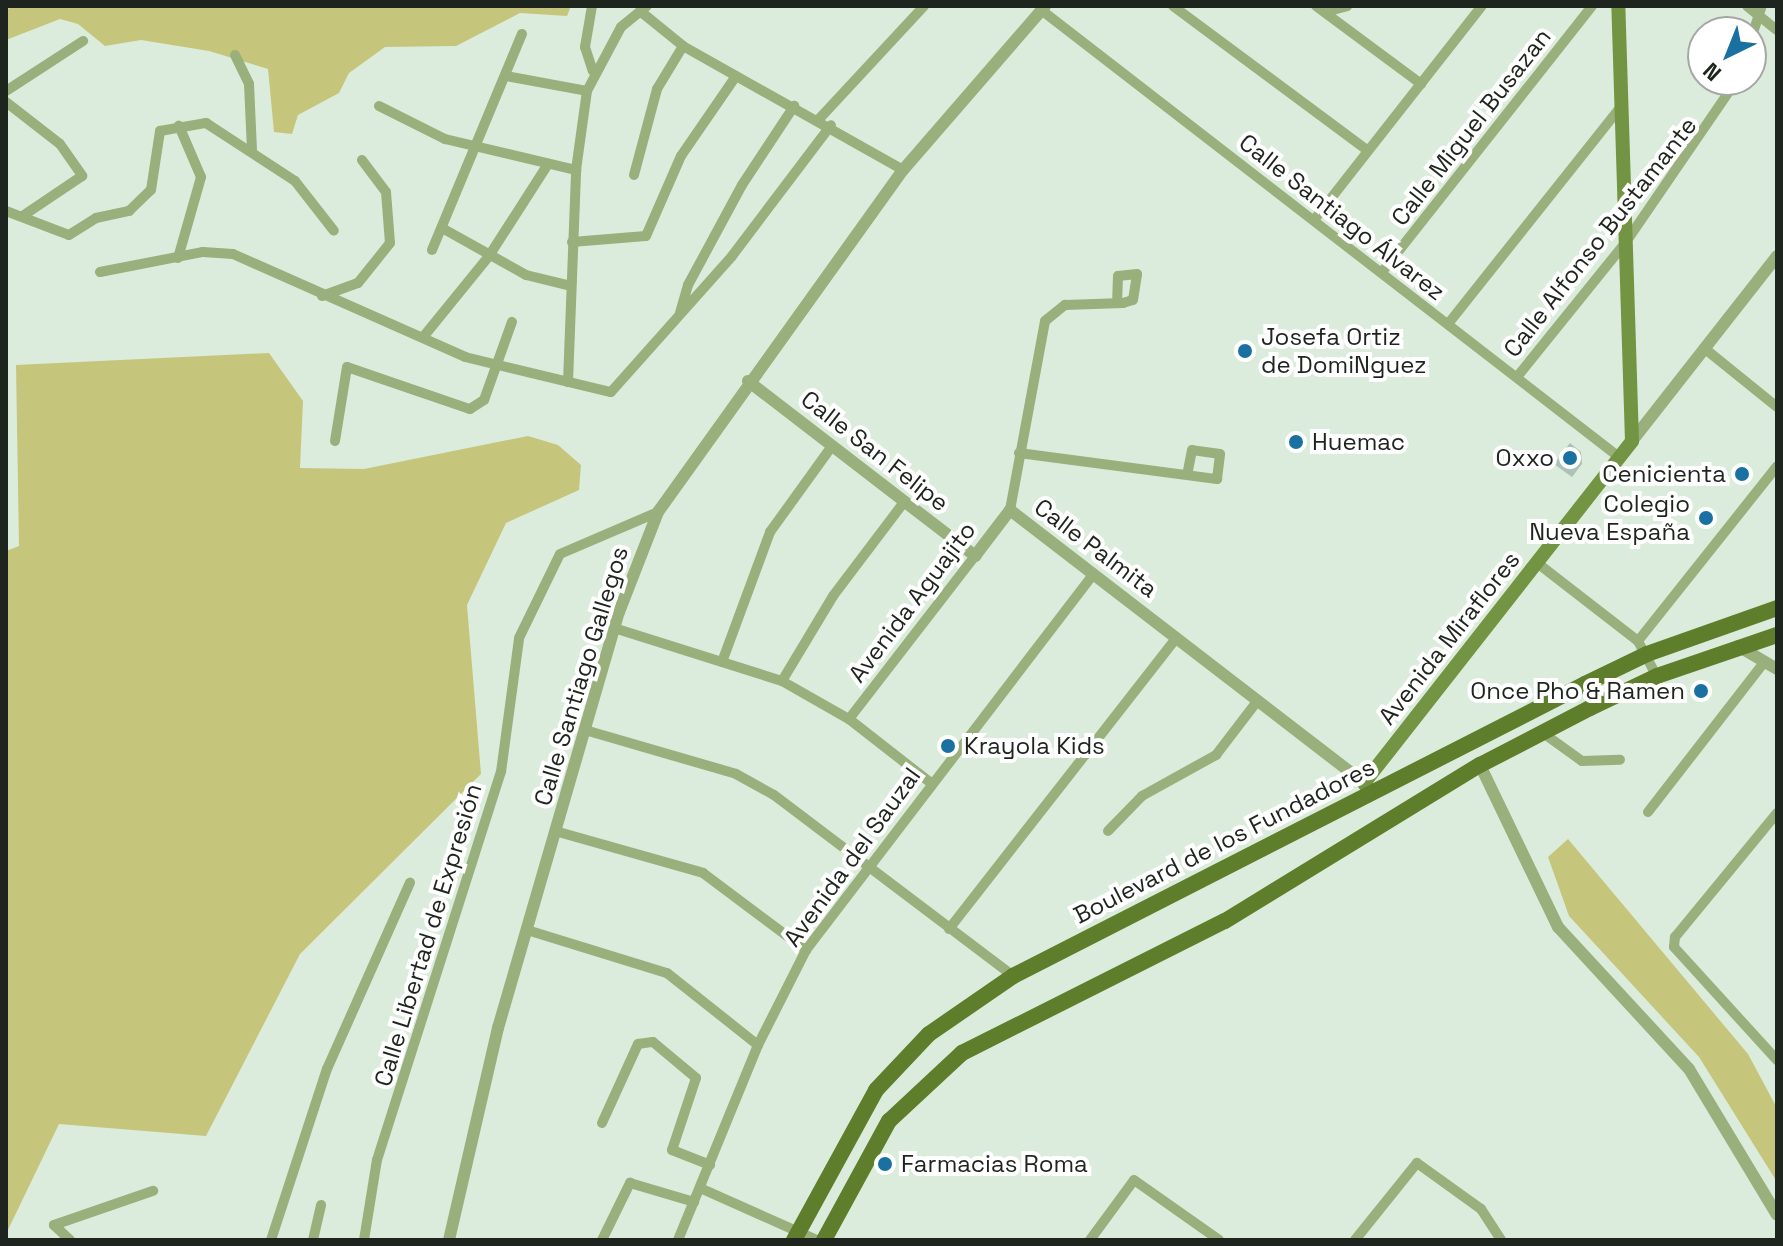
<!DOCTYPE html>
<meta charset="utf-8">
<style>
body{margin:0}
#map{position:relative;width:1783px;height:1246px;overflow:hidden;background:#dcecdc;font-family:"Space Grotesk",sans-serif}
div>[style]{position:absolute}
.green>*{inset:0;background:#c5c67c}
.building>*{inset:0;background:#acc1b7}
.minor>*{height:10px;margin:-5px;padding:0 5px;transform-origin:5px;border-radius:5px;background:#99b07c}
.tertiary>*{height:12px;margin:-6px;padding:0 6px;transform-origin:6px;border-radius:6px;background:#99b07c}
.secondary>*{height:14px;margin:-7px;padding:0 7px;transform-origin:7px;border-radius:7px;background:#739543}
.primary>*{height:16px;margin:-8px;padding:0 8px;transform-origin:8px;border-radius:8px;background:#5e7e2b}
.dots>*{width:22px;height:22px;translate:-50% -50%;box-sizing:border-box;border:4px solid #fff;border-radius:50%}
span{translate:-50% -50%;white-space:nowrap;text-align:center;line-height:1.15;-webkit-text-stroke:8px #fff;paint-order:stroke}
.street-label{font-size:24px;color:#1e241e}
.poi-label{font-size:24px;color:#1e241e}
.left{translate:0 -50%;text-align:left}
.right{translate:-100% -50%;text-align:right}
.frame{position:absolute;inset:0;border:8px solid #1e241e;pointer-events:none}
.north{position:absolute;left:1687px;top:16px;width:80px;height:80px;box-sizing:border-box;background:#fff;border:2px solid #a5a7a5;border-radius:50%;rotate:223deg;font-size:22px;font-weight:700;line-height:32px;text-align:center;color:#1e241e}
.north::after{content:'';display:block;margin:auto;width:28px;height:36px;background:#1a70a0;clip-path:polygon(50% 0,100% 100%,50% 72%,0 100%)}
</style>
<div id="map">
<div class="green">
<i style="clip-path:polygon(13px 6px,571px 6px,567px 16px,520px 13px,456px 46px,385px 47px,349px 73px,339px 93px,298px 115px,292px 134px,274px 132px,268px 69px,209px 51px,141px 40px,105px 46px,78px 24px,60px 19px,6px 40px,6px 10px)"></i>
<i style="clip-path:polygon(269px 353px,303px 401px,300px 468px,364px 469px,528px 436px,558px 445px,581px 465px,579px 490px,506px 523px,467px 605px,481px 774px,300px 954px,206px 1136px,59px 1124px,6px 1234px,6px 551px,19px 546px,16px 365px)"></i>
<i style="clip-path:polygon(1568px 839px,1748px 1054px,1777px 1108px,1777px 1182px,1699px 1057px,1569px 916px,1548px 857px)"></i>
</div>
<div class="building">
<i style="clip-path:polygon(1570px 443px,1581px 452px,1582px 464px,1572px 477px,1554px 464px)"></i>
</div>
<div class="minor">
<i style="left:592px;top:6px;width:42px;rotate:99.7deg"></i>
<i style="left:585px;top:47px;width:25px;rotate:72deg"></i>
<i style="left:1173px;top:6px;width:242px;rotate:36.6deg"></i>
<i style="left:1316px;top:6px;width:131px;rotate:36.6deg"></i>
<i style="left:1747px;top:6px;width:38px;rotate:39deg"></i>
<i style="left:1040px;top:9px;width:732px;rotate:37.73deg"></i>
<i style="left:640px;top:11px;width:55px;rotate:39.1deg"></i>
<i style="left:683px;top:46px;width:253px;rotate:29.4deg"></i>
<i style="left:1325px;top:12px;width:23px;rotate:-15deg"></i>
<i style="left:1751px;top:39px;width:35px;rotate:-72deg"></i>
<i style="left:235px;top:55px;width:32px;rotate:64deg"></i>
<i style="left:249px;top:84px;width:67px;rotate:87.4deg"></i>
<i style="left:506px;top:76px;width:82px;rotate:10.5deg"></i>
<i style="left:6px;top:91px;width:92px;rotate:-33deg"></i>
<i style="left:6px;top:102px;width:68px;rotate:37.9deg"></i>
<i style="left:60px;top:144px;width:39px;rotate:55deg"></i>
<i style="left:82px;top:176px;width:70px;rotate:146.1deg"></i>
<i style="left:379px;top:106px;width:74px;rotate:26.6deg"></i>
<i style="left:445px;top:139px;width:135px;rotate:13.3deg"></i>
<i style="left:820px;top:118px;width:153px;rotate:-47.1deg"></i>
<i style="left:634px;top:175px;width:89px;rotate:-75deg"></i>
<i style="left:657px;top:89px;width:50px;rotate:-58.8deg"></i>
<i style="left:6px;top:211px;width:67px;rotate:20.9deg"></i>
<i style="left:69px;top:235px;width:32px;rotate:-32deg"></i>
<i style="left:96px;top:218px;width:34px;rotate:-12deg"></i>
<i style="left:129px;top:211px;width:30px;rotate:-44deg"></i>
<i style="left:151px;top:190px;width:60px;rotate:-81.3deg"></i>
<i style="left:160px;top:131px;width:47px;rotate:-9.9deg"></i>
<i style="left:206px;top:123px;width:106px;rotate:33.1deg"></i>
<i style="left:295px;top:181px;width:63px;rotate:52deg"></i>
<i style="left:1314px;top:220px;width:272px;rotate:-51.9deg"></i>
<i style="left:442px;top:228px;width:96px;rotate:29.2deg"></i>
<i style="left:526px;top:275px;width:46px;rotate:13.7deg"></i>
<i style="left:572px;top:242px;width:74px;rotate:-4.6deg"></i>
<i style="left:646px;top:236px;width:87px;rotate:-66.4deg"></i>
<i style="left:681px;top:156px;width:97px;rotate:-55.5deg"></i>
<i style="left:432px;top:250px;width:234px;rotate:-67.4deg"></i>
<i style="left:178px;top:258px;width:84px;rotate:-74.1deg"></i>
<i style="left:201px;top:177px;width:56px;rotate:-113.3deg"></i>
<i style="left:100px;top:272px;width:105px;rotate:-11deg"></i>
<i style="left:203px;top:252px;width:30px;rotate:4deg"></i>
<i style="left:233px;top:254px;width:254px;rotate:23.9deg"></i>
<i style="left:465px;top:357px;width:150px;rotate:13.5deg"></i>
<i style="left:611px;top:392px;width:182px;rotate:-48.3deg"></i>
<i style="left:732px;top:256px;width:164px;rotate:-52.9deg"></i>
<i style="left:1382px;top:272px;width:339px;rotate:-51.7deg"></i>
<i style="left:322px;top:296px;width:38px;rotate:-20deg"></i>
<i style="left:358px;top:283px;width:51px;rotate:-51.3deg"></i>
<i style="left:390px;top:243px;width:51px;rotate:-94.5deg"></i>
<i style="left:386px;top:192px;width:40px;rotate:-127deg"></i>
<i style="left:680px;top:313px;width:29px;rotate:-74deg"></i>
<i style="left:688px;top:285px;width:114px;rotate:-61.6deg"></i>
<i style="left:742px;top:185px;width:95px;rotate:-56.6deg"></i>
<i style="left:1448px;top:324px;width:276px;rotate:-51.5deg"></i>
<i style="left:424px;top:336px;width:103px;rotate:-50.9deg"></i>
<i style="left:489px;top:256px;width:109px;rotate:-57.3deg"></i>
<i style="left:1704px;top:348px;width:94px;rotate:38.9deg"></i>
<i style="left:1517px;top:377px;width:174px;rotate:-51.1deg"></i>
<i style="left:1626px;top:242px;width:196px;rotate:-55.6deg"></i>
<i style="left:568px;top:382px;width:212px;rotate:-87.8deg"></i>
<i style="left:576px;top:170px;width:80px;rotate:-82.1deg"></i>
<i style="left:587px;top:91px;width:72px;rotate:-62deg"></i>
<i style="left:621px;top:27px;width:33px;rotate:-39deg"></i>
<i style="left:335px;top:441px;width:75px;rotate:-80.8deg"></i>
<i style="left:347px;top:367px;width:130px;rotate:18.9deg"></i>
<i style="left:470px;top:409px;width:17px;rotate:-33deg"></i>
<i style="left:484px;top:400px;width:83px;rotate:-70.3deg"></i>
<i style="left:1019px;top:453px;width:200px;rotate:7.5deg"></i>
<i style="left:1217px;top:479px;width:25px;rotate:-83deg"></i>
<i style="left:1220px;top:454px;width:28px;rotate:-172deg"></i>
<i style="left:1192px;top:450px;width:25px;rotate:101deg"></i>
<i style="left:1010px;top:510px;width:192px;rotate:-79.5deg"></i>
<i style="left:1045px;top:321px;width:26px;rotate:-39deg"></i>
<i style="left:1065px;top:305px;width:58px;rotate:-2deg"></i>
<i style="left:1123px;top:303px;width:10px;rotate:-17deg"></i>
<i style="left:1133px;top:300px;width:26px;rotate:-81deg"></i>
<i style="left:1137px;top:274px;width:19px;rotate:174deg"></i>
<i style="left:1118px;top:276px;width:27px;rotate:92deg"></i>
<i style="left:1536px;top:562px;width:129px;rotate:37.8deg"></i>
<i style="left:1638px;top:641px;width:40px;rotate:62deg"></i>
<i style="left:614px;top:628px;width:176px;rotate:17.5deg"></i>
<i style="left:782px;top:681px;width:77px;rotate:29.6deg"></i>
<i style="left:849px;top:719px;width:104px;rotate:38deg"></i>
<i style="left:1638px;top:641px;width:223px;rotate:-51.5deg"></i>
<i style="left:722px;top:662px;width:139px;rotate:-69.7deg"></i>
<i style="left:770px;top:532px;width:106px;rotate:-54.2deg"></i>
<i style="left:782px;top:681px;width:99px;rotate:-59deg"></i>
<i style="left:833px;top:596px;width:118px;rotate:-52.9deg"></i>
<i style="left:849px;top:719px;width:206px;rotate:-52.3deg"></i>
<i style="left:585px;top:730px;width:157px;rotate:16.2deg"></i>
<i style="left:736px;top:774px;width:43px;rotate:28.9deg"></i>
<i style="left:774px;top:795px;width:300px;rotate:37.1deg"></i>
<i style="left:1543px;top:733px;width:48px;rotate:35.7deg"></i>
<i style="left:1582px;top:761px;width:38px;rotate:-2deg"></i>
<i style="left:1648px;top:812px;width:187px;rotate:-52.2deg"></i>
<i style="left:1777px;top:813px;width:161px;rotate:129.4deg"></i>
<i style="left:1675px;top:937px;width:10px;rotate:96deg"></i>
<i style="left:1674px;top:947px;width:153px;rotate:47.7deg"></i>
<i style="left:555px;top:831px;width:154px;rotate:15.8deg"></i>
<i style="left:703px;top:873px;width:129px;rotate:36.8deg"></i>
<i style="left:1108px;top:831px;width:49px;rotate:-45.8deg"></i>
<i style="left:1142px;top:796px;width:85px;rotate:-29deg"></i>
<i style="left:1216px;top:755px;width:69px;rotate:-52.6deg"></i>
<i style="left:949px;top:929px;width:370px;rotate:-52deg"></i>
<i style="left:527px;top:930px;width:146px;rotate:17.1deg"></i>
<i style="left:667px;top:973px;width:116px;rotate:38.4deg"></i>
<i style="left:602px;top:1123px;width:87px;rotate:-65.5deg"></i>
<i style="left:638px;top:1044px;width:15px;rotate:-8deg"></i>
<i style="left:653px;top:1042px;width:56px;rotate:39.9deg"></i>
<i style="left:696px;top:1078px;width:76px;rotate:108.4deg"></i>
<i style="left:672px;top:1150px;width:41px;rotate:21.5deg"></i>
<i style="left:700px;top:1188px;width:128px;rotate:24deg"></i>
<i style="left:70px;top:1240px;width:22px;rotate:-137deg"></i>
<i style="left:54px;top:1225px;width:105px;rotate:-19deg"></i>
<i style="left:271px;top:1240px;width:180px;rotate:-71.9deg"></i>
<i style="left:327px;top:1069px;width:204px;rotate:-66deg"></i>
<i style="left:313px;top:1240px;width:36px;rotate:-77deg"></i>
<i style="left:364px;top:1240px;width:81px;rotate:-80.8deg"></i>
<i style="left:377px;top:1160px;width:407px;rotate:-72.3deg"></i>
<i style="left:501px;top:772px;width:135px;rotate:-82.3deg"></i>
<i style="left:519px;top:638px;width:93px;rotate:-64deg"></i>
<i style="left:560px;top:554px;width:107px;rotate:-23.2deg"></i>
<i style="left:602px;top:1240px;width:64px;rotate:-63.8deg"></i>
<i style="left:630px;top:1183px;width:67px;rotate:16.5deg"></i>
<i style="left:678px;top:1240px;width:211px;rotate:-67.7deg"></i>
<i style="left:758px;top:1045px;width:106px;rotate:-63.2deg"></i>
<i style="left:806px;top:950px;width:474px;rotate:-52.6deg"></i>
<i style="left:1090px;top:1240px;width:74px;rotate:-53.7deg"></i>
<i style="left:1134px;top:1180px;width:104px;rotate:35.2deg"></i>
<i style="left:1355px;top:1240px;width:99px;rotate:-51.2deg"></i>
<i style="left:1417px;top:1163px;width:79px;rotate:35.7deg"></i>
<i style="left:1481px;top:1209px;width:37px;rotate:57deg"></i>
</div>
<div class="tertiary">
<i style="left:748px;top:381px;width:287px;rotate:37.6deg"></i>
<i style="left:975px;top:556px;width:58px;rotate:-52.7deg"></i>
<i style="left:1010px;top:510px;width:447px;rotate:37.6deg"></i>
<i style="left:1632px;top:441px;width:235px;rotate:-51.9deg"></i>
<i style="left:1738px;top:646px;width:45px;rotate:30.5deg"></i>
<i style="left:1480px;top:765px;width:180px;rotate:64.3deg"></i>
<i style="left:1558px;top:927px;width:193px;rotate:47.3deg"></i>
<i style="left:1689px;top:1069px;width:170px;rotate:58.9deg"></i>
<i style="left:449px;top:1240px;width:218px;rotate:-77deg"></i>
<i style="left:498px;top:1028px;width:433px;rotate:-73.8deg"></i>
<i style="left:619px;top:612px;width:107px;rotate:-68.7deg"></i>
<i style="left:658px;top:512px;width:421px;rotate:-54.4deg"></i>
<i style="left:903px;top:170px;width:217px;rotate:-49.1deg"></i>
</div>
<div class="secondary">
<i style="left:1372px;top:793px;width:13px;rotate:-129deg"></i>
<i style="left:1364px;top:783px;width:434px;rotate:-51.9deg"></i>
<i style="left:1632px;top:441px;width:435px;rotate:-91.8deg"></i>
</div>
<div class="primary">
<i style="left:794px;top:1240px;width:171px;rotate:-61.3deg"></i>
<i style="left:876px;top:1090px;width:77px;rotate:-46.6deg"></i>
<i style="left:929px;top:1034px;width:102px;rotate:-34.6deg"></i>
<i style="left:1013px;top:976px;width:642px;rotate:-27.04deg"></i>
<i style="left:1585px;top:684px;width:69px;rotate:-25.8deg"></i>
<i style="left:1647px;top:654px;width:138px;rotate:-19.5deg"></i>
<i style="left:824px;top:1240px;width:136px;rotate:-61.4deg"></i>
<i style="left:889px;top:1121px;width:100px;rotate:-43deg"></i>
<i style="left:962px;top:1053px;width:294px;rotate:-26.7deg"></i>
<i style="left:1225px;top:921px;width:299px;rotate:-31.5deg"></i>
<i style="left:1480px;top:765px;width:124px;rotate:-27.4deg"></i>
<i style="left:1590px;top:708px;width:74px;rotate:-25.5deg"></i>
<i style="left:1657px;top:676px;width:127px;rotate:-18.9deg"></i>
</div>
<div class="dots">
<i style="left:1245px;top:351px;background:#1a70a0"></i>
<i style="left:1296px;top:442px;background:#1a70a0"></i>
<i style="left:1570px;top:458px;background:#1a70a0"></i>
<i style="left:1742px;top:474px;background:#1a70a0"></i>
<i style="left:1706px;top:518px;background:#1a70a0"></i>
<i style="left:1701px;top:691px;background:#1a70a0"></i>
<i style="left:948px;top:746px;background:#1a70a0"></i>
<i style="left:885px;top:1164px;background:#1a70a0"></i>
</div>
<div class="street-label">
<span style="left:1471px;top:127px;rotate:-52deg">Calle Miguel Busazan</span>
<span style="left:1342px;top:217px;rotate:38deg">Calle Santiago Álvarez</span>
<span style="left:1600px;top:237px;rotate:-52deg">Calle Alfonso Bustamante</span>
<span style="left:875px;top:451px;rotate:38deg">Calle San Felipe</span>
<span style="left:1096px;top:548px;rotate:37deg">Calle Palmita</span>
<span style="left:912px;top:602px;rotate:-53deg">Avenida Aguajito</span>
<span style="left:1449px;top:638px;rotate:-52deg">Avenida Miraflores</span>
<span style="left:581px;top:676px;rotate:-73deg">Calle Santiago Gallegos</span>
<span style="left:1224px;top:841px;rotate:-27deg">Boulevard de los Fundadores</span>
<span style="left:852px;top:857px;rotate:-54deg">Avenida del Sauzal</span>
<span style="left:428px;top:935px;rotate:-73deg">Calle Libertad de Expresión</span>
</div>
<div class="poi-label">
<span class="left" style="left:1261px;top:351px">Josefa Ortiz<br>de DomiNguez</span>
<span class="left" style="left:1312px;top:442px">Huemac</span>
<span class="right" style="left:1554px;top:458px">Oxxo</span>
<span class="right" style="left:1726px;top:474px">Cenicienta</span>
<span class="right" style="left:1690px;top:518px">Colegio<br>Nueva España</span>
<span class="right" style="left:1685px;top:691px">Once Pho &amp; Ramen</span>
<span class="left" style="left:964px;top:746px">Krayola Kids</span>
<span class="left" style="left:901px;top:1164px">Farmacias Roma</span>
</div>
<div class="frame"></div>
<div class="north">N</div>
</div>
